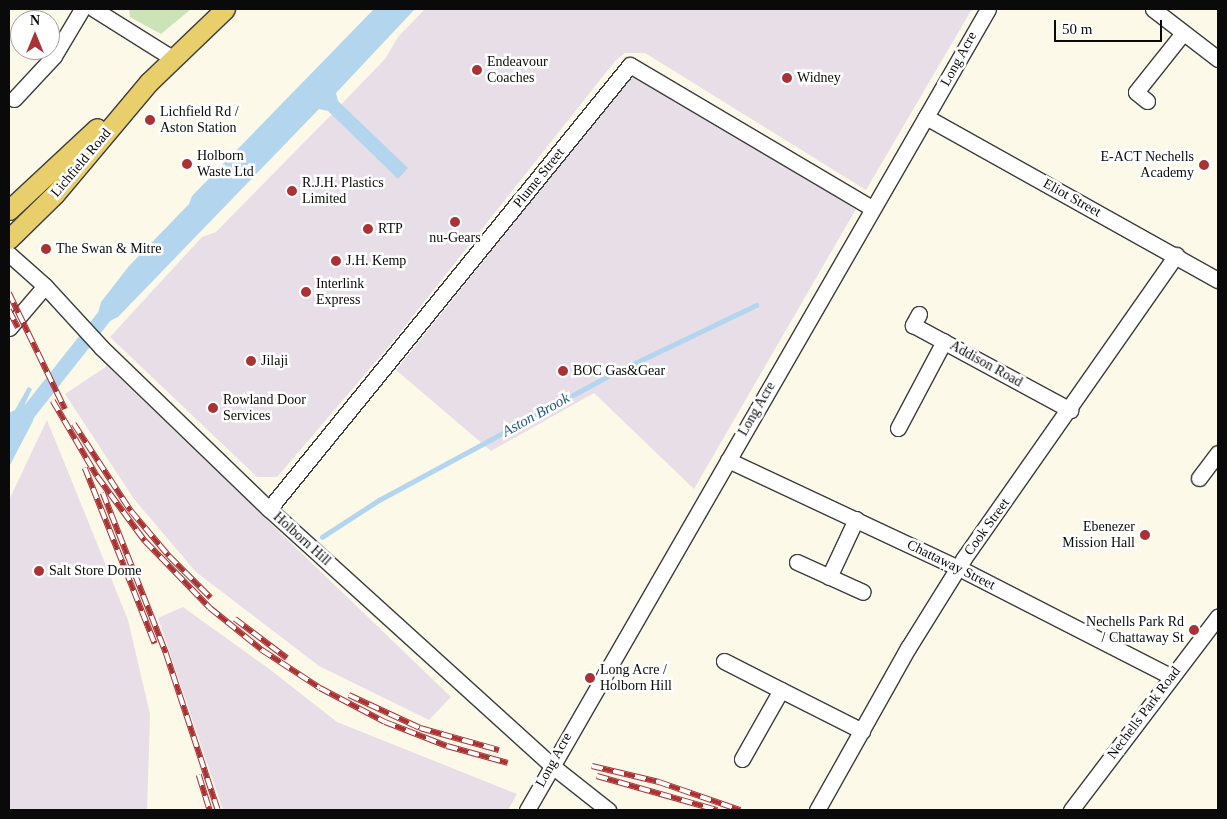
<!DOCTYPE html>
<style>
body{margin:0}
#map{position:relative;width:1227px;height:819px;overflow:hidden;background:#fcf9e9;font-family:Georgia,serif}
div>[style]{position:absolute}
.industrial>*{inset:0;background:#e7dee8}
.green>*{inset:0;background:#cce2b7}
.water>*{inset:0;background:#b3d6ee}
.stream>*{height:4.5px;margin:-2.25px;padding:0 2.25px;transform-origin:2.25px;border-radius:2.25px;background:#b3d6ee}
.canal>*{height:15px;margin:-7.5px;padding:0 7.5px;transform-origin:7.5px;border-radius:7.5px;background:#b3d6ee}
.roads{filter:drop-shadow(1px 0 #3d3d3d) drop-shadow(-1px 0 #3d3d3d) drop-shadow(0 1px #3d3d3d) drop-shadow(0 -1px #3d3d3d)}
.minor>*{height:15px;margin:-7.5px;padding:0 7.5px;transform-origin:7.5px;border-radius:7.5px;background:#fff}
.major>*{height:19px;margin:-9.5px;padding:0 9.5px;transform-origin:9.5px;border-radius:9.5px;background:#e9ce6c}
.rail>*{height:5.5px;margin-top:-2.75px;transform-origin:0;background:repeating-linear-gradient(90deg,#fff 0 11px,#a93235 0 22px);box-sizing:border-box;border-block:1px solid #a93235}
.dots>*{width:14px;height:14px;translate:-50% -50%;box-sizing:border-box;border:2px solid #fff;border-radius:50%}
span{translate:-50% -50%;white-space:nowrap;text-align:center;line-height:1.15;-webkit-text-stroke:5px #fff;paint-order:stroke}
.street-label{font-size:14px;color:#0a0a0a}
.poi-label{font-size:14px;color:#0a0a0a}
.left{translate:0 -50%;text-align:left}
.right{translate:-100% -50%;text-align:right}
.water-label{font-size:15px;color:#225b8c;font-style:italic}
.frame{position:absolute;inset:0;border:10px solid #0a0a0a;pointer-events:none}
.north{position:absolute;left:10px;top:10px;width:50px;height:50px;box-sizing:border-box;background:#fff;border:1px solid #9d9d9d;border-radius:50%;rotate:0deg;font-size:14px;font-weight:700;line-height:20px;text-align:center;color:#0a0a0a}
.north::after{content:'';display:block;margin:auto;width:18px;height:22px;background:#a93235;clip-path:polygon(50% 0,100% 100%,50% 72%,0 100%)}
.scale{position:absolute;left:1054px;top:20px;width:108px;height:22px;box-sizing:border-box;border:2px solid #0a0a0a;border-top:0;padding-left:6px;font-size:15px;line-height:18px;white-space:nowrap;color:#0a0a0a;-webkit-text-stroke:4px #fff;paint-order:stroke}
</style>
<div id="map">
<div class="industrial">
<i style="clip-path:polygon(425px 9px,972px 9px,866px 190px,645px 53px,625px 53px,615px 61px,390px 345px,277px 477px,257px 477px,110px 337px,202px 237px,216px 232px,331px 115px,385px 59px,398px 37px)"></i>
<i style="clip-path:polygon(633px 75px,856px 209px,694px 489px,594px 393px,491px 451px,396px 370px)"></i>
<i style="clip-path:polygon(107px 366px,451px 697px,429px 720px,319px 666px,196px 572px,134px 499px,65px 394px)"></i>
<i style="clip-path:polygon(47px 420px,128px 620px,150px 714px,147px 810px,9px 810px,9px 500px)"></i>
<i style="clip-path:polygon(183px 607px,268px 668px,337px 722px,517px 794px,508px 810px,223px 810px,158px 618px)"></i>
</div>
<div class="green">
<i style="clip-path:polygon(129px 9px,191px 9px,161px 34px,130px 17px)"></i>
</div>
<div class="water">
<i style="clip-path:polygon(374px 9px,415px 9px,336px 93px,338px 101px,408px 168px,398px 179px,328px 111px,319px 109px,118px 317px,100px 326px,96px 321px,101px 302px,129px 266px,189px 204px,192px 196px)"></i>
<i style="clip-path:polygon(28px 387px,32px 389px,24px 406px,38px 399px,33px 421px,9px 467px,9px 413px,15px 410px)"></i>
</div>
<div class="stream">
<i style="left:322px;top:537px;width:68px;rotate:-33deg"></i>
<i style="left:379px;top:500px;width:260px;rotate:-28.4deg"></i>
<i style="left:608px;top:376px;width:164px;rotate:-25.6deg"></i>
</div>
<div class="canal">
<i style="left:9px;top:444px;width:31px;rotate:-61deg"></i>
<i style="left:24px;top:417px;width:140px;rotate:-51.7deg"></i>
</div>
<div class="roads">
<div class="minor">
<i style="left:94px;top:9px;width:92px;rotate:32.1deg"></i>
<i style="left:1153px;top:9px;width:82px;rotate:37.6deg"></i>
<i style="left:14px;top:99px;width:59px;rotate:-47.1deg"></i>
<i style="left:54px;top:56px;width:55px;rotate:-59.2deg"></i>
<i style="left:1147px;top:101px;width:14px;rotate:-141deg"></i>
<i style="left:1136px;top:92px;width:75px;rotate:-51.5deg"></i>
<i style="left:926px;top:117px;width:334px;rotate:29.2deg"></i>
<i style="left:9px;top:254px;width:48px;rotate:41.6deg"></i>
<i style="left:45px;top:286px;width:84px;rotate:47.4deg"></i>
<i style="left:102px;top:348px;width:232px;rotate:44deg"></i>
<i style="left:269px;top:509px;width:381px;rotate:42.2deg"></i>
<i style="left:551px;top:765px;width:73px;rotate:38.3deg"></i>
<i style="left:919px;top:314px;width:13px;rotate:119deg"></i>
<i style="left:913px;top:325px;width:179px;rotate:28.4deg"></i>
<i style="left:9px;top:328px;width:55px;rotate:-49.4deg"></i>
<i style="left:898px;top:428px;width:98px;rotate:-62.1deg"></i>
<i style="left:728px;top:460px;width:255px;rotate:25.1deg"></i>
<i style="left:959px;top:568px;width:239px;rotate:27.1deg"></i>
<i style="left:1199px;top:478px;width:31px;rotate:-53deg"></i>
<i style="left:269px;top:509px;width:572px;rotate:-50.89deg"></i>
<i style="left:630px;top:65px;width:281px;rotate:30.6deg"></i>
<i style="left:797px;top:562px;width:72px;rotate:24.4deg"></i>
<i style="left:829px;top:577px;width:64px;rotate:-65deg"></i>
<i style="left:724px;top:661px;width:64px;rotate:27deg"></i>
<i style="left:742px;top:759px;width:79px;rotate:-60.5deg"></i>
<i style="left:781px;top:690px;width:91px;rotate:26.8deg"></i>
<i style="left:527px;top:810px;width:924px;rotate:-60.08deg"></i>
<i style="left:817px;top:810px;width:186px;rotate:-60.7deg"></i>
<i style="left:908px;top:648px;width:106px;rotate:-58.1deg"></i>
<i style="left:964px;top:558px;width:370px;rotate:-55deg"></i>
<i style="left:1071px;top:810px;width:243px;rotate:-52.8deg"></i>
</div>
<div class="major">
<i style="left:9px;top:210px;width:120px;rotate:-43deg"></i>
<i style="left:9px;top:239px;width:64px;rotate:-44.4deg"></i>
<i style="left:55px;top:194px;width:146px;rotate:-50deg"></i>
<i style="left:149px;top:82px;width:105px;rotate:-43.8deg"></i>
</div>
</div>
<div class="rail">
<i style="left:9px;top:293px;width:129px;rotate:64.2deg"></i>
<i style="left:9px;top:310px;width:20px;rotate:63deg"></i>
<i style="left:53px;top:401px;width:87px;rotate:59.6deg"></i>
<i style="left:97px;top:476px;width:81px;rotate:53.6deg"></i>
<i style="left:145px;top:541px;width:93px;rotate:45.9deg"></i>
<i style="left:210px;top:608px;width:67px;rotate:38.9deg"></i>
<i style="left:262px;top:650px;width:69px;rotate:33.2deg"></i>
<i style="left:320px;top:688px;width:73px;rotate:27.6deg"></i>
<i style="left:385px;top:722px;width:66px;rotate:21.2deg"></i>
<i style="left:447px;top:746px;width:63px;rotate:15.6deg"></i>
<i style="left:74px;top:424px;width:104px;rotate:56.8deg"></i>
<i style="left:131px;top:511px;width:59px;rotate:49.8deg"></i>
<i style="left:169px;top:556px;width:59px;rotate:45deg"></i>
<i style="left:85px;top:468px;width:189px;rotate:68.3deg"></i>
<i style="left:103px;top:493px;width:172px;rotate:68.5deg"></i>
<i style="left:166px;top:653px;width:165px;rotate:71.7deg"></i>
<i style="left:235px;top:619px;width:65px;rotate:36.9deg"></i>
<i style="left:349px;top:695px;width:78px;rotate:24.9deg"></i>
<i style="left:420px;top:728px;width:82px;rotate:15.6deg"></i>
<i style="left:592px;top:766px;width:69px;rotate:13.4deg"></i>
<i style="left:659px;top:782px;width:86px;rotate:19.1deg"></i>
<i style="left:199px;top:775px;width:37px;rotate:73deg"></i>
<i style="left:597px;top:776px;width:125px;rotate:15.8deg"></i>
</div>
<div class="dots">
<i style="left:477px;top:70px;background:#a93235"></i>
<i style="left:787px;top:78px;background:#a93235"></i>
<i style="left:150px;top:120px;background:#a93235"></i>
<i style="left:187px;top:164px;background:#a93235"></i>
<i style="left:1204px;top:165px;background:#a93235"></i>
<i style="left:292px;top:191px;background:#a93235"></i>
<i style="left:455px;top:222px;background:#a93235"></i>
<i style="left:368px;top:229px;background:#a93235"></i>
<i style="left:46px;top:249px;background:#a93235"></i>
<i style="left:336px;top:261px;background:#a93235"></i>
<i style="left:306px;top:292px;background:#a93235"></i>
<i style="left:251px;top:361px;background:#a93235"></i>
<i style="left:563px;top:371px;background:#a93235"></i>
<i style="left:213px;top:408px;background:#a93235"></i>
<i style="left:1145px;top:535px;background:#a93235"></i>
<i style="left:39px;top:571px;background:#a93235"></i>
<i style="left:1194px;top:630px;background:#a93235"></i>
<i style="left:590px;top:678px;background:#a93235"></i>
</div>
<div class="street-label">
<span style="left:959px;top:59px;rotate:-61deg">Long Acre</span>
<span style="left:81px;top:163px;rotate:-50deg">Lichfield Road</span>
<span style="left:539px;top:178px;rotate:-51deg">Plume Street</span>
<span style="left:1072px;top:198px;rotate:29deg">Eliot Street</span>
<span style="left:986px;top:364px;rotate:29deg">Addison Road</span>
<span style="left:757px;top:409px;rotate:-60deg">Long Acre</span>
<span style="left:987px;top:527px;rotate:-54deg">Cook Street</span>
<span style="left:302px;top:539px;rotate:42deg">Holborn Hill</span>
<span style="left:951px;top:565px;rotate:26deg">Chattaway Street</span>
<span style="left:1144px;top:713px;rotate:-53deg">Nechells Park Road</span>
<span style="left:554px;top:760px;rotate:-61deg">Long Acre</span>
</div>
<div class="poi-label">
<span class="left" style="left:487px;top:70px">Endeavour<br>Coaches</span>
<span class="left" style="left:797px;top:78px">Widney</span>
<span class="left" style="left:160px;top:120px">Lichfield Rd /<br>Aston Station</span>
<span class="left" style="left:197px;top:164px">Holborn<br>Waste Ltd</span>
<span class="right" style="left:1194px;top:165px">E-ACT Nechells<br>Academy</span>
<span class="left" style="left:302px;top:191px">R.J.H. Plastics<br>Limited</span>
<span class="left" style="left:378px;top:229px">RTP</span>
<span style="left:455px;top:238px">nu-Gears</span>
<span class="left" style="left:56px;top:249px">The Swan &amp; Mitre</span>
<span class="left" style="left:346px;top:261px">J.H. Kemp</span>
<span class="left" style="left:316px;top:292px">Interlink<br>Express</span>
<span class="left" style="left:261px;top:361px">Jilaji</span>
<span class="left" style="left:573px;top:371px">BOC Gas&amp;Gear</span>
<span class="left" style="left:223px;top:408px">Rowland Door<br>Services</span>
<span class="right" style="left:1135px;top:535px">Ebenezer<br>Mission Hall</span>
<span class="left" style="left:49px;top:571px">Salt Store Dome</span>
<span class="right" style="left:1184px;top:630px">Nechells Park Rd<br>/ Chattaway St</span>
<span class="left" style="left:600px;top:678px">Long Acre /<br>Holborn Hill</span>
</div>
<div class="water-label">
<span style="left:536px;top:415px;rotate:-29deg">Aston Brook</span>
</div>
<div class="frame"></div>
<div class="north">N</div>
<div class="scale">50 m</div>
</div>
